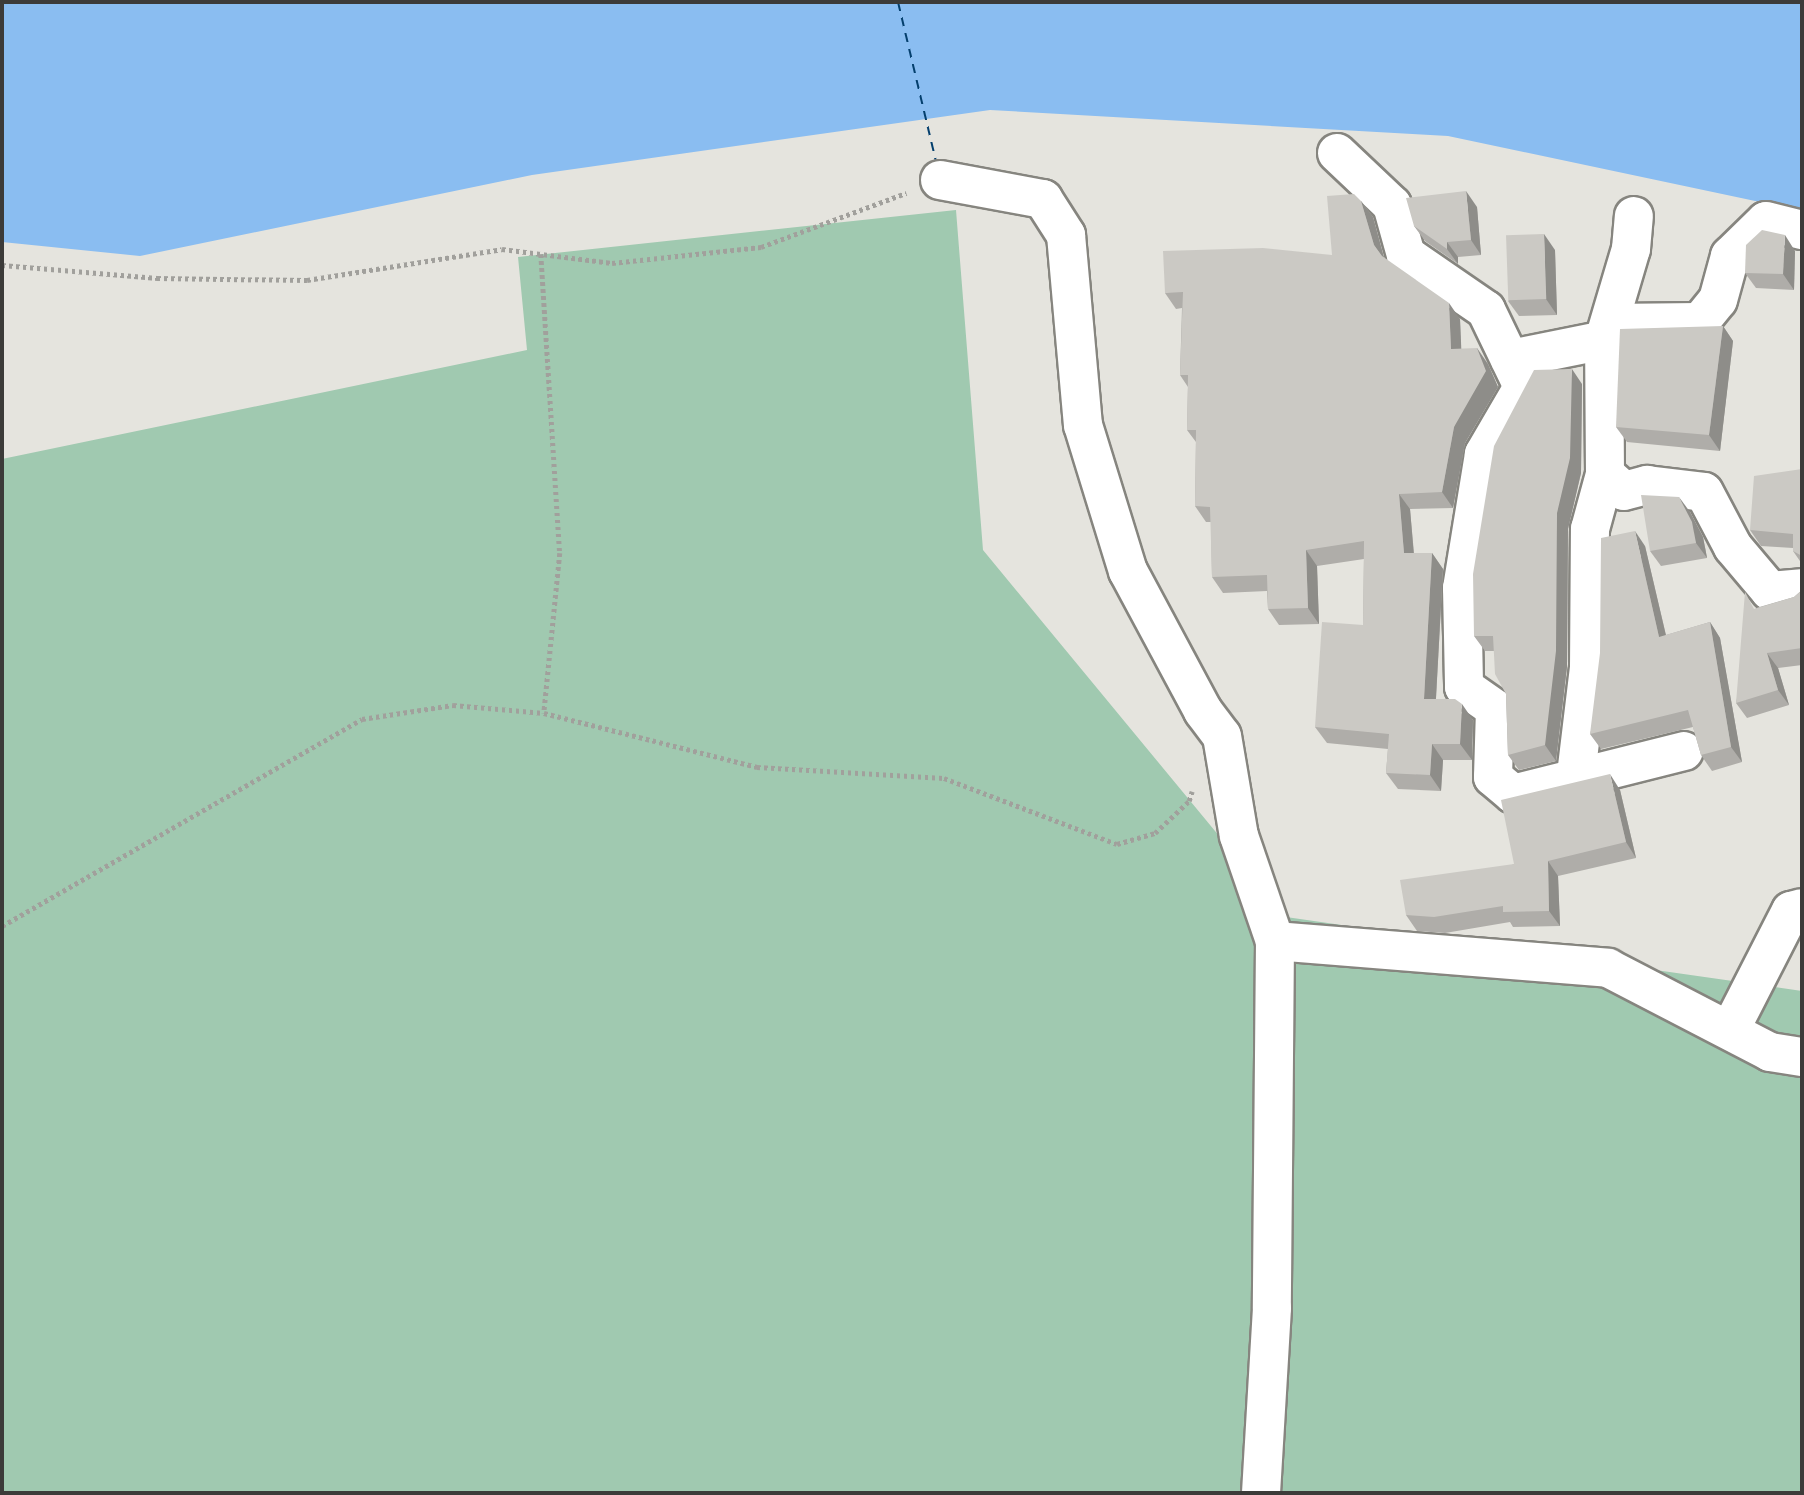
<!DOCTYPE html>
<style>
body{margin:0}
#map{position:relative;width:1804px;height:1495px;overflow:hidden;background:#e5e4de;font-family:Poppins,sans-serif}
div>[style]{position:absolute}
.green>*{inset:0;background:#a0c9b0}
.water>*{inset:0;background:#8abdf1}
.ferry>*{height:2px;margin-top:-1px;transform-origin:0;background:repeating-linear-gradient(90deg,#043f6d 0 9px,transparent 0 16px)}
.path>*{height:4.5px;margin-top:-2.25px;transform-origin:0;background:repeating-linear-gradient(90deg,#a1a09c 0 3.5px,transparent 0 7px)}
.roads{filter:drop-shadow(2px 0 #86857f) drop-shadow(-2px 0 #86857f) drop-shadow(0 2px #86857f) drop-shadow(0 -2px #86857f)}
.minor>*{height:38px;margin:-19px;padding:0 19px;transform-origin:19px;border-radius:19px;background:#fff}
.wall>*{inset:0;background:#afada9}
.shaded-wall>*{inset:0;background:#8e8d89}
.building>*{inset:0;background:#cbc9c4;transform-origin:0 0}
span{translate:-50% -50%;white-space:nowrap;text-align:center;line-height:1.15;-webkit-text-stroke:5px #e5e4de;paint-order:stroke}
.frame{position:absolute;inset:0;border:4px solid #3c3b39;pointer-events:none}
</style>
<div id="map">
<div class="green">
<i style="clip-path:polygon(956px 210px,983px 550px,1286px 917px,1802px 991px,1802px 1493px,2px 1493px,2px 459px,527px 350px,518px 257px)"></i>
</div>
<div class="water">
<i style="clip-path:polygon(2px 2px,1802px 2px,1802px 211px,1448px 136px,990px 110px,532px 175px,140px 256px,2px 242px)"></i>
</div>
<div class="ferry">
<i style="left:898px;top:2px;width:164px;rotate:76.6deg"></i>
</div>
<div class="path">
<i style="left:541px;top:254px;width:300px;rotate:86.4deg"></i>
<i style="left:560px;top:553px;width:161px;rotate:95.7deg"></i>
<i style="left:2px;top:265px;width:156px;rotate:4.8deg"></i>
<i style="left:157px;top:278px;width:150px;rotate:0.8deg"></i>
<i style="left:307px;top:280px;width:197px;rotate:-9deg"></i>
<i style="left:502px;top:249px;width:111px;rotate:7.3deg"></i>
<i style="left:612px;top:263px;width:150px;rotate:-6.1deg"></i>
<i style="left:761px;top:247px;width:155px;rotate:-20.4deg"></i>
<i style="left:2px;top:926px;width:415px;rotate:-29.9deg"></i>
<i style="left:362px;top:719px;width:92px;rotate:-8.7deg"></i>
<i style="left:453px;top:705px;width:91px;rotate:5deg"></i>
<i style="left:544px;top:713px;width:220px;rotate:14.2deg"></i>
<i style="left:757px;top:767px;width:187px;rotate:3.4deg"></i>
<i style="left:944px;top:778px;width:185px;rotate:20.9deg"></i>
<i style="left:1117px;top:844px;width:40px;rotate:-16deg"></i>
<i style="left:1155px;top:833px;width:47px;rotate:-43.3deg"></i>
<i style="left:1189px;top:801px;width:10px;rotate:-73deg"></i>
</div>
<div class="roads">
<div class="minor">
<i style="left:1337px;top:153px;width:76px;rotate:43.4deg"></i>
<i style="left:1392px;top:205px;width:52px;rotate:74.4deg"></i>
<i style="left:1406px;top:255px;width:97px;rotate:34.5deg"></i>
<i style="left:1486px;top:310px;width:85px;rotate:64.3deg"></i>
<i style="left:1523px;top:387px;width:78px;rotate:120.2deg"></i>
<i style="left:1484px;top:454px;width:136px;rotate:99.3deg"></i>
<i style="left:1462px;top:588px;width:99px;rotate:88.8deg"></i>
<i style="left:1464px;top:687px;width:38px;rotate:35deg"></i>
<i style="left:1495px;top:709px;width:68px;rotate:91.7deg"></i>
<i style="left:1493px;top:777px;width:26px;rotate:40deg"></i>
<i style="left:1513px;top:794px;width:176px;rotate:-14.1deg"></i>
<i style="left:940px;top:180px;width:105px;rotate:10.5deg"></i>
<i style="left:1043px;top:199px;width:43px;rotate:57.4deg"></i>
<i style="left:1066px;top:235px;width:191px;rotate:84.9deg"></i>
<i style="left:1083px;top:425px;width:153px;rotate:72.9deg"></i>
<i style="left:1128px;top:571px;width:159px;rotate:61.8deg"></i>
<i style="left:1203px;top:711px;width:31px;rotate:53deg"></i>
<i style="left:1222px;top:736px;width:101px;rotate:80.4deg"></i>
<i style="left:1239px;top:836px;width:111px;rotate:71.1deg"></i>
<i style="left:1275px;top:941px;width:367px;rotate:90.5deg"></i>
<i style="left:1272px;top:1308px;width:185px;rotate:93.4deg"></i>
<i style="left:1610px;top:323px;width:90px;rotate:-0.6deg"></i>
<i style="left:1700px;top:322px;width:28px;rotate:-51deg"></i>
<i style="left:1718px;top:300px;width:46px;rotate:-74.7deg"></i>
<i style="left:1730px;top:256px;width:50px;rotate:-44.2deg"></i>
<i style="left:1766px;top:221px;width:37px;rotate:14deg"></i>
<i style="left:1510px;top:359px;width:96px;rotate:-11.4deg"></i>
<i style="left:1605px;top:474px;width:25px;rotate:42deg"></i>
<i style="left:1624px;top:491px;width:24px;rotate:-15deg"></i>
<i style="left:1647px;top:485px;width:57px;rotate:7deg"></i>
<i style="left:1704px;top:492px;width:62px;rotate:62.2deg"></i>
<i style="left:1733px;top:547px;width:57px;rotate:49.9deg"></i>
<i style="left:1770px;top:591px;width:32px;rotate:-5deg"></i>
<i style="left:1576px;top:775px;width:108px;rotate:-83.1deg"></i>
<i style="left:1589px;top:668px;width:139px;rotate:-89.6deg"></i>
<i style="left:1590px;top:529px;width:57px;rotate:-74.7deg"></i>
<i style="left:1605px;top:474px;width:134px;rotate:-90.4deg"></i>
<i style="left:1604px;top:340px;width:95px;rotate:-73.5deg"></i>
<i style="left:1631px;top:249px;width:33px;rotate:-85deg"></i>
<i style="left:1275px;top:941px;width:334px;rotate:4.6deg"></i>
<i style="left:1608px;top:968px;width:182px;rotate:27.4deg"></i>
<i style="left:1770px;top:1052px;width:32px;rotate:9deg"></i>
<i style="left:1730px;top:1030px;width:134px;rotate:-62.9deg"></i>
<i style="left:1791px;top:911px;width:11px;rotate:-15deg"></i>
</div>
</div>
<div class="wall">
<i style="clip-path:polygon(1361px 201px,1373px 217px,1384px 258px,1460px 319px,1461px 349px,1488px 364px,1498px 387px,1465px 443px,1453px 508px,1410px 509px,1414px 553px,1432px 553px,1443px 569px,1436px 699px,1473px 720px,1472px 760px,1443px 760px,1441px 791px,1398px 789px,1386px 773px,1388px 749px,1327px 743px,1315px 727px,1363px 625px,1364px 559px,1317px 566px,1319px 624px,1279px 625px,1268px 609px,1267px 591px,1223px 593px,1212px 577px,1211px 522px,1206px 522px,1195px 506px,1196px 442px,1187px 430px,1188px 387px,1180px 375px,1182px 308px,1176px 309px,1165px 293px,1332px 255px)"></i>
<i style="clip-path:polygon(1477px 207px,1481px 255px,1458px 257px,1458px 264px,1425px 241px,1414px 226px)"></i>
<i style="clip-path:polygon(1555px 250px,1557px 315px,1519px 316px,1508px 301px)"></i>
<i style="clip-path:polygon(1795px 251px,1794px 290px,1756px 288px,1745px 273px)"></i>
<i style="clip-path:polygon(1723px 326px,1733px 341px,1720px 451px,1627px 442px,1616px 427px)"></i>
<i style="clip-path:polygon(1582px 384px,1581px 473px,1568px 529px,1567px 667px,1556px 761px,1519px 770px,1508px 755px,1506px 694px,1494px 651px,1485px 651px,1474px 636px)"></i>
<i style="clip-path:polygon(1802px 469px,1802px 564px,1793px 551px,1793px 548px,1761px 546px,1750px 530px)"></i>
<i style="clip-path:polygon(1690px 512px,1703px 537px,1707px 558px,1661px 566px,1650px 551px)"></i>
<i style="clip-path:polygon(1645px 546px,1666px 635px,1710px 622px,1720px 638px,1742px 762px,1712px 771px,1701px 755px,1693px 727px,1601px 749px,1590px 734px)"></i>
<i style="clip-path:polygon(1802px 590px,1802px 665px,1778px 668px,1789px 705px,1747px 718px,1736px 703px,1756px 608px,1794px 597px)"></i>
<i style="clip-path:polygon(1620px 790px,1636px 858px,1558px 876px,1560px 926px,1513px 927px,1510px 922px,1445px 933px,1417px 931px,1406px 915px,1514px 864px)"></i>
</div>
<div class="shaded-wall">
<i style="clip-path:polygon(1466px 191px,1477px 207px,1481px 255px,1471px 240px)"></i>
<i style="clip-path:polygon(1361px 201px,1373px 217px,1385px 261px,1374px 245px)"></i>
<i style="clip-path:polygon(1544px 234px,1555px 250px,1557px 315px,1546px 299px)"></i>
<i style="clip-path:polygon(1785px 235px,1795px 251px,1794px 290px,1783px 274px)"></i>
<i style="clip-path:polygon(1447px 242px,1458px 257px,1458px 264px,1447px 249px)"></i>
<i style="clip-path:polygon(1449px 303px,1460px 319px,1462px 365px,1451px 349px)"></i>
<i style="clip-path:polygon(1723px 326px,1733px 341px,1720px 451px,1709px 435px)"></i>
<i style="clip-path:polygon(1477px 348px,1488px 364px,1498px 387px,1465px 443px,1453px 508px,1442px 492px,1454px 427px)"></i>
<i style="clip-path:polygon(1572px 369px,1582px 384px,1581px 473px,1568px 529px,1567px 667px,1556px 761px,1545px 745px,1557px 513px)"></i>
<i style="clip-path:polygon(1399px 494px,1410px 509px,1415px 569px,1404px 553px)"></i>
<i style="clip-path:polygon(1679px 497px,1690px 512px,1703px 537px,1707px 558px,1696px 543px)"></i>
<i style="clip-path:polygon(1635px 531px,1645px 546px,1670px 653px,1659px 637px)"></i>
<i style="clip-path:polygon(1306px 550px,1317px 566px,1319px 624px,1308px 608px)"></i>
<i style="clip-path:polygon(1432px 553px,1443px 569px,1435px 715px,1424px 699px)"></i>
<i style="clip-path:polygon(1710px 622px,1720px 638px,1742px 762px,1731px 747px)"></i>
<i style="clip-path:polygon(1767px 653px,1778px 668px,1789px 705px,1778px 690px)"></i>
<i style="clip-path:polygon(1462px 704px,1473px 720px,1472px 760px,1460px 744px)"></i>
<i style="clip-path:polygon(1432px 744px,1443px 760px,1441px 791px,1430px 775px)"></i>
<i style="clip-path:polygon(1610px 774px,1620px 790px,1636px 858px,1626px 842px)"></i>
<i style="clip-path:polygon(1548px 861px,1558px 876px,1560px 926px,1549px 911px)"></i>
</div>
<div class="building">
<i style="clip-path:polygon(1466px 191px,1471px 240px,1447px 242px,1447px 249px,1414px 226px,1406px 198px)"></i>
<i style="clip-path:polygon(1354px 194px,1361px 201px,1374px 245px,1382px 256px,1449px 303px,1451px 349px,1477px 348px,1486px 371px,1454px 427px,1442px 492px,1399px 494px,1404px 553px,1432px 553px,1424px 699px,1455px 699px,1462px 704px,1460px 744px,1432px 744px,1430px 775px,1386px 773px,1389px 734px,1315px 727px,1322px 622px,1363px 625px,1364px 541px,1306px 550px,1308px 608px,1268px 609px,1267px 575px,1212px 577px,1210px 507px,1195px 506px,1196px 430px,1187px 430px,1188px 375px,1180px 375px,1183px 292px,1165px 293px,1163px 251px,1263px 248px,1332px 255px,1327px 196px)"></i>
<i style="clip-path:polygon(1762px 230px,1785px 235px,1783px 274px,1745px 273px,1746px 245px)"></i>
<i style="left:1544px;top:234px;width:65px;height:38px;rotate:88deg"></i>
<i style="clip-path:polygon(1723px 326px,1709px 435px,1616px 427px,1620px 329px)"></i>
<i style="clip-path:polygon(1572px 369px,1570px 458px,1557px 513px,1556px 651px,1545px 745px,1508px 755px,1506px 694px,1495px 674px,1493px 636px,1474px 636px,1473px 574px,1494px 446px,1534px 370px)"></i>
<i style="clip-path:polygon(1802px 469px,1802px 556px,1793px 551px,1793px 534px,1750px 530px,1754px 476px)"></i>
<i style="clip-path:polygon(1641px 495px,1679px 497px,1692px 522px,1696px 543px,1650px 551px)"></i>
<i style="clip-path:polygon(1635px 531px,1659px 637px,1710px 622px,1731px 747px,1701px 755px,1688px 710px,1590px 734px,1600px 653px,1601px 538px)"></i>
<i style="clip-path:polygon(1802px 590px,1802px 648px,1767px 653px,1778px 690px,1736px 703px,1745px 592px,1754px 609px,1794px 597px)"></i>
<i style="clip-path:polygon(1610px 774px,1626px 842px,1548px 861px,1549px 911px,1503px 912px,1503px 906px,1434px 917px,1406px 915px,1400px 880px,1514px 864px,1501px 800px)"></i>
</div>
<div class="frame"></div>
</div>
